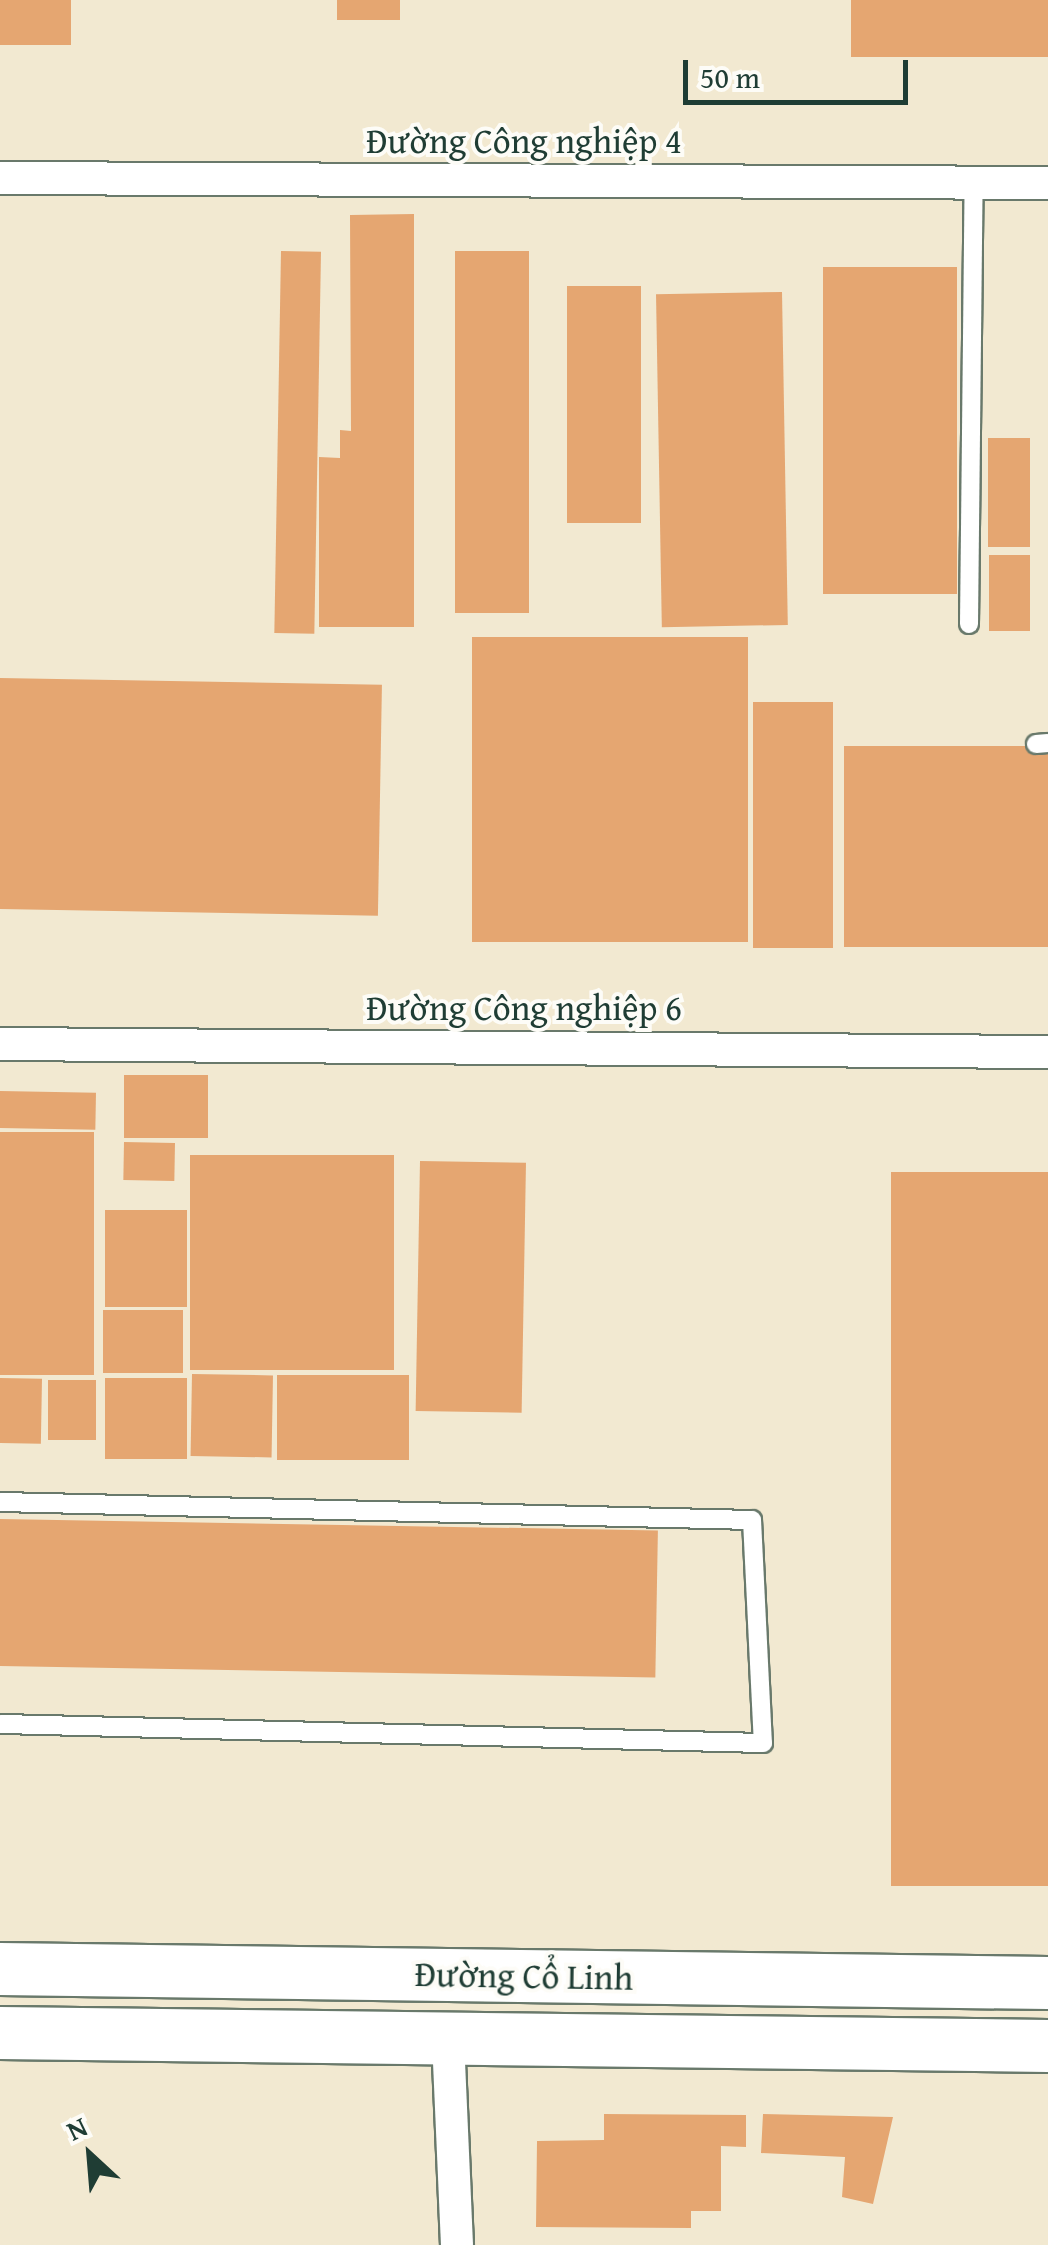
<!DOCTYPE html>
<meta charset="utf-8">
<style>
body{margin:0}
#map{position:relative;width:1048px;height:2245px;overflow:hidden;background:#f2e9d1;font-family:"Gentium Book Plus",serif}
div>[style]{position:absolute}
.building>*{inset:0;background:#e5a671;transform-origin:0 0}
.roads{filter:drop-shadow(2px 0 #69796b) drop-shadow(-2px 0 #69796b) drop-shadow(0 2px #69796b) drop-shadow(0 -2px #69796b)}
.service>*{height:18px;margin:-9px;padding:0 9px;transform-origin:9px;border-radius:9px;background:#fff}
.minor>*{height:32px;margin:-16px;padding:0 16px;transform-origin:16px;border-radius:16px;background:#fff}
.primary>*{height:52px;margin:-26px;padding:0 26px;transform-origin:26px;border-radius:26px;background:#fff}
span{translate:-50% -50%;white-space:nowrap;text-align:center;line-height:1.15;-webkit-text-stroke:8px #fdfcf7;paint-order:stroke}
.street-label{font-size:35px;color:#1f3d34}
.north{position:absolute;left:40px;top:2105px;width:100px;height:100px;-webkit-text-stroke:8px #fdfcf7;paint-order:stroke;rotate:334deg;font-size:28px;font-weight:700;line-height:40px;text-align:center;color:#1f3d34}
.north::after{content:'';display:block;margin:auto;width:35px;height:45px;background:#1f3d34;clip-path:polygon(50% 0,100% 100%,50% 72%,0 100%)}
.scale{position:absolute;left:683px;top:60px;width:225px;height:45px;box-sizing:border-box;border:5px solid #1f3d34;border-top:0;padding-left:12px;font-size:30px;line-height:35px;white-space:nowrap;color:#1f3d34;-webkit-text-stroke:8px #fdfcf7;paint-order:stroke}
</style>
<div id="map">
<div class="building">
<i style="left:0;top:0;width:71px;height:45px"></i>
<i style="left:337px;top:0;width:63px;height:20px"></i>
<i style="left:851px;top:0;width:197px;height:57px"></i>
<i style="clip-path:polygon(414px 214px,414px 627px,319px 627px,319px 457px,340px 458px,340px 430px,351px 431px,350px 215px)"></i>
<i style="left:281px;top:251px;width:40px;height:382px;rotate:1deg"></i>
<i style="left:529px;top:251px;width:362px;height:74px;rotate:90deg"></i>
<i style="left:823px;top:267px;width:134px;height:327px"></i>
<i style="left:567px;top:286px;width:74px;height:237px"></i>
<i style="left:782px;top:292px;width:333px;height:126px;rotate:89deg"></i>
<i style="left:988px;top:438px;width:42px;height:109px"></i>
<i style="left:989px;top:555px;width:41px;height:76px"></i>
<i style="left:748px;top:637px;width:305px;height:276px;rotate:90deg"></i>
<i style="left:0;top:678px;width:382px;height:231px;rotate:1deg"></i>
<i style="left:833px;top:702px;width:246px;height:80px;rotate:90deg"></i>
<i style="left:1048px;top:746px;width:201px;height:204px;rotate:90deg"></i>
<i style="left:124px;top:1075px;width:84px;height:63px"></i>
<i style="left:0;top:1091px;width:96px;height:37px;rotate:1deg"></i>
<i style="left:0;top:1132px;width:94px;height:243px"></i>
<i style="left:124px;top:1142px;width:51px;height:38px;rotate:1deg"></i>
<i style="left:190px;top:1155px;width:204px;height:215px"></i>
<i style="left:420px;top:1161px;width:106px;height:250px;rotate:1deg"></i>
<i style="left:1048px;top:1172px;width:714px;height:157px;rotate:90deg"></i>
<i style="left:105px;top:1210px;width:82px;height:97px"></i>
<i style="left:103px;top:1310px;width:80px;height:63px"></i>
<i style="left:192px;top:1374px;width:81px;height:82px;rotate:1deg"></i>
<i style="left:277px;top:1375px;width:132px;height:85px"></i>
<i style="left:0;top:1378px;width:42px;height:65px;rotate:1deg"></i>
<i style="left:105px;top:1378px;width:82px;height:81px"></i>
<i style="left:48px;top:1380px;width:48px;height:60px"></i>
<i style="left:0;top:1519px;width:658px;height:147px;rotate:1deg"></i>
<i style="clip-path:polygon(604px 2114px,746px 2115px,746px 2147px,721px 2146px,721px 2211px,691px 2211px,691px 2228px,536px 2227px,537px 2141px,604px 2140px)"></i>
<i style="clip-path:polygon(763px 2114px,893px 2117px,873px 2204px,842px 2197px,845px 2157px,761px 2153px)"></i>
</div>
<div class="roads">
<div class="service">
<i style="left:969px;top:624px;width:441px;rotate:-89.4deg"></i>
<i style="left:1036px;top:744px;width:12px;rotate:-5deg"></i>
<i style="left:0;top:1502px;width:752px;rotate:1.37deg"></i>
<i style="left:752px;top:1520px;width:223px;rotate:87.2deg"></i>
<i style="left:763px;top:1743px;width:763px;rotate:-178.57deg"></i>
</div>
<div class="minor">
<i style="left:0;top:178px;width:1048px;rotate:0.27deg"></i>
<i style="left:0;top:1044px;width:1048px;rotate:0.44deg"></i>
<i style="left:448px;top:2039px;width:206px;rotate:87.5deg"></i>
</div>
<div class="primary">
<i style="left:0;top:1969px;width:1048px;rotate:0.77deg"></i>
<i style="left:0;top:2033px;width:1048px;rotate:0.71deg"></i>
</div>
</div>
<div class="street-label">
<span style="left:524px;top:141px">Đường Công nghiệp 4</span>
<span style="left:524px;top:1008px">Đường Công nghiệp 6</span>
<span style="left:524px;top:1976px;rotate:1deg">Đường Cổ Linh</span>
</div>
<div class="north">N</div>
<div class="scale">50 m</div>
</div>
